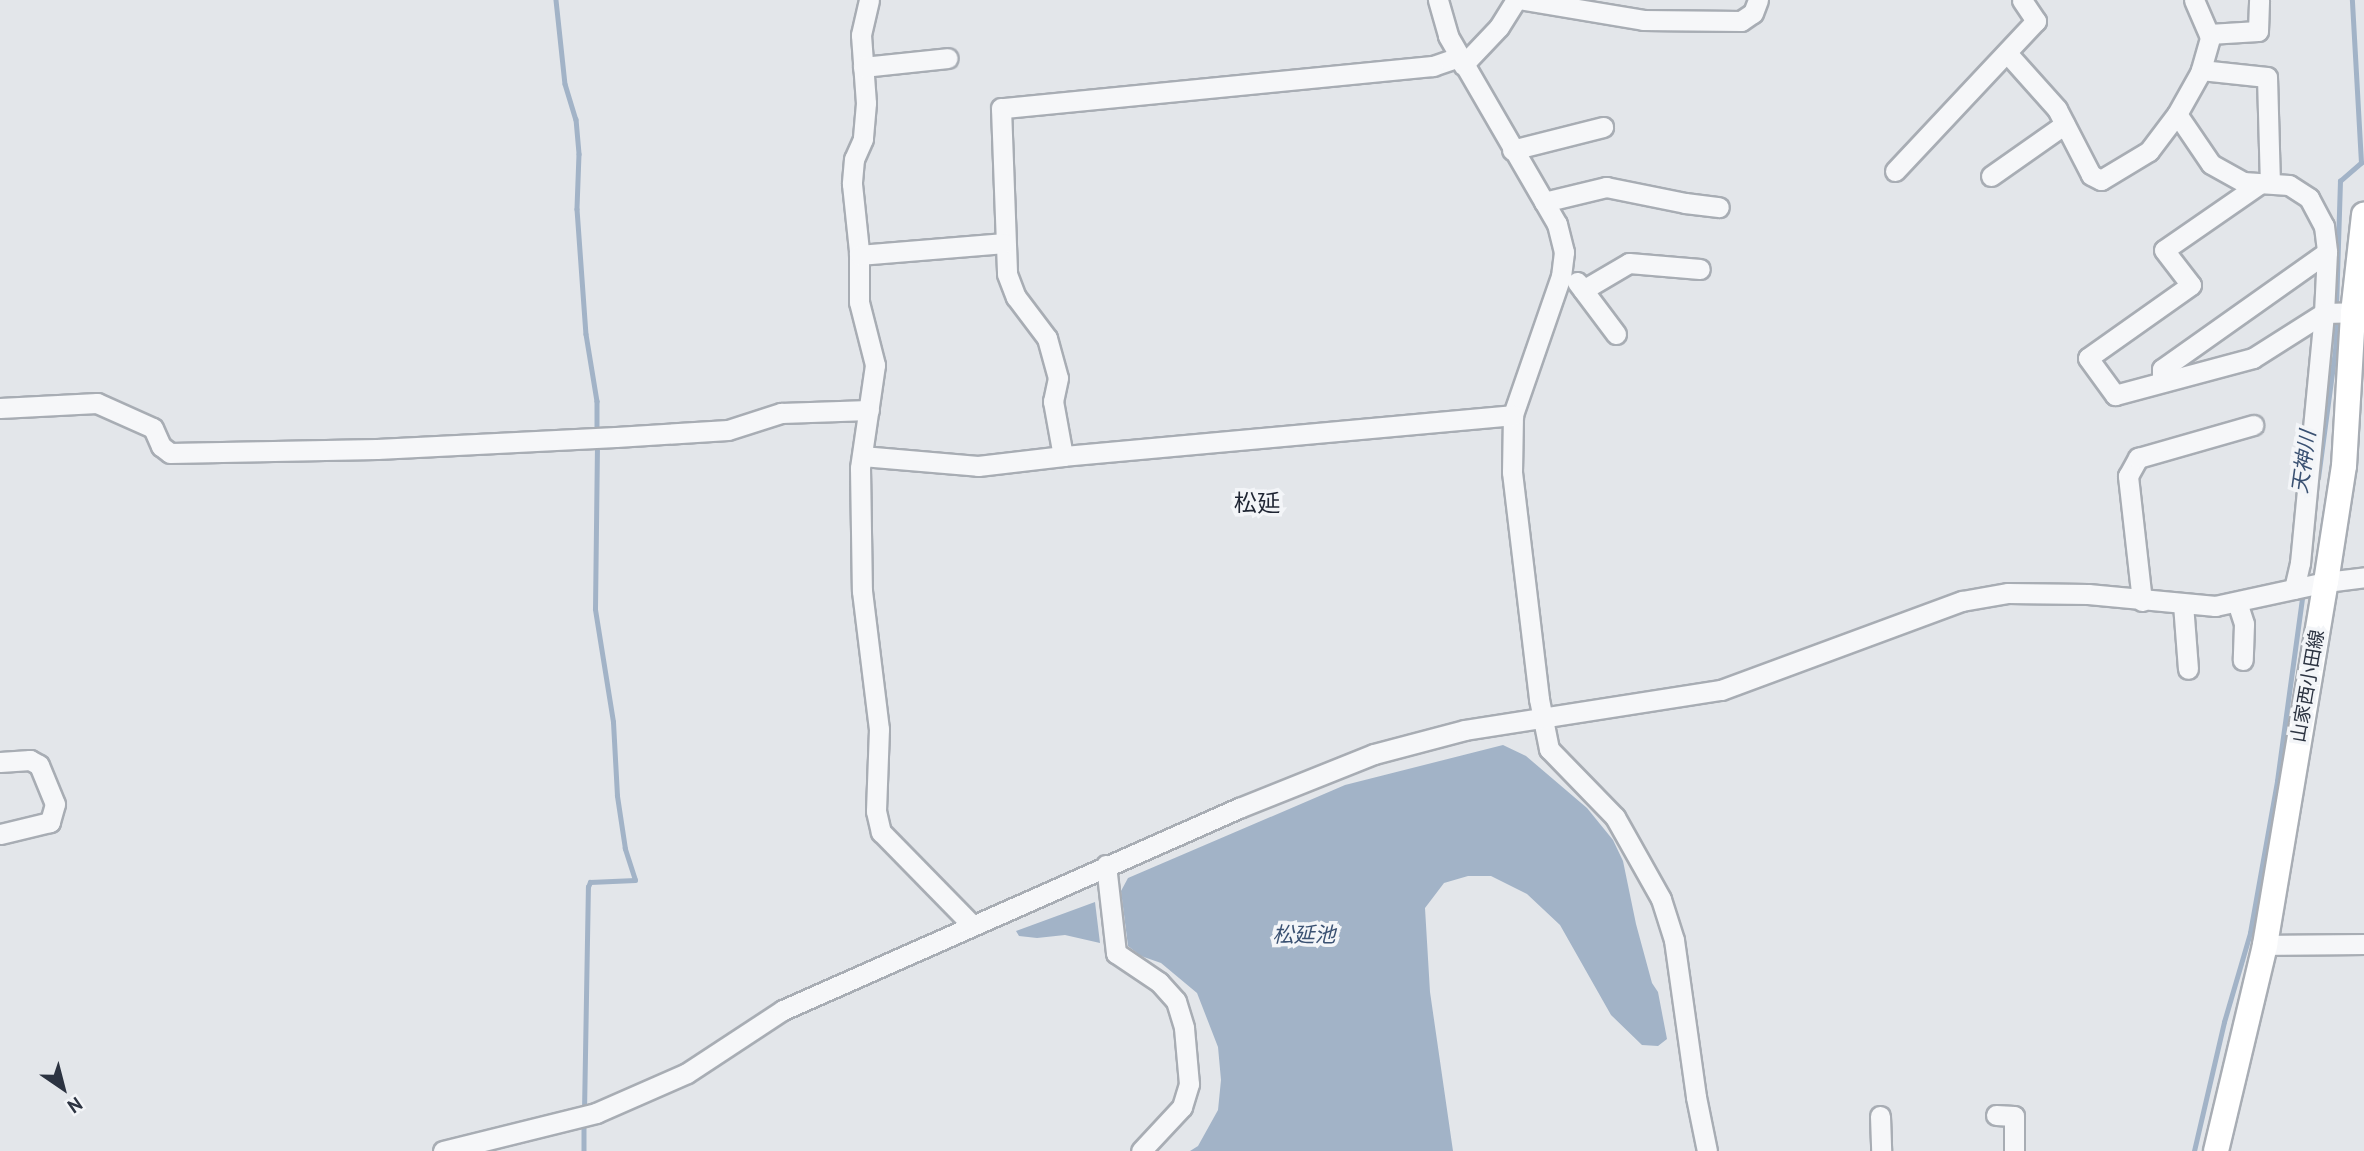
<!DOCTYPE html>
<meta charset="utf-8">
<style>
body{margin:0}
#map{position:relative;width:2364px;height:1151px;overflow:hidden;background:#e3e6ea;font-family:"PT Sans","Noto Sans JP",sans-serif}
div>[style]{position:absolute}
.water>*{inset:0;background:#a2b3c7}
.stream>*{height:4.5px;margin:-2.25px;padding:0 2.25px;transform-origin:2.25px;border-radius:2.25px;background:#a2b3c7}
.roads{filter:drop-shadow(2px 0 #a8adb4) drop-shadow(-2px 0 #a8adb4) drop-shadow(0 2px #a8adb4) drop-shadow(0 -2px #a8adb4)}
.minor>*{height:19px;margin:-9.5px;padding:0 9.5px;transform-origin:9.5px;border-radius:9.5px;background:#f6f7f9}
.major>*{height:24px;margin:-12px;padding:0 12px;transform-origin:12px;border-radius:12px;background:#fff}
span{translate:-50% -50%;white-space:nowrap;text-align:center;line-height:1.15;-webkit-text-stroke:7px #f3f5f8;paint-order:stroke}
.street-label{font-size:19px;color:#2c3341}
.water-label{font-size:21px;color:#3a5172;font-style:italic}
.quarter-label{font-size:23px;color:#1e2432}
.north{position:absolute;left:28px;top:1053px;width:70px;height:70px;-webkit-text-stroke:5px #f3f5f8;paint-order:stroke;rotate:145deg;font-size:19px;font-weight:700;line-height:28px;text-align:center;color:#2c3341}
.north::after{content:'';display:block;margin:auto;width:24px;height:32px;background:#2c3341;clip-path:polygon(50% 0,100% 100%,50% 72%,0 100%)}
</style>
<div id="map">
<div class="water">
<i style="clip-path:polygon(1503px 745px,1526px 756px,1587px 808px,1613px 840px,1623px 861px,1636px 924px,1652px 983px,1658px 992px,1667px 1039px,1658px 1046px,1642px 1045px,1611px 1015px,1560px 925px,1527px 894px,1491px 876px,1468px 876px,1444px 883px,1425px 908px,1430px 992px,1453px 1151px,1190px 1151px,1198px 1146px,1218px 1110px,1221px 1080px,1218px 1047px,1197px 993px,1161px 963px,1141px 956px,1128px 946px,1121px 891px,1128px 878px,1345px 785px)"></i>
<i style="clip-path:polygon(1095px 902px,1100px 943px,1065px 935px,1037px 938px,1019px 936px,1016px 931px)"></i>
</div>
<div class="stream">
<i style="left:556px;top:0;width:84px;rotate:83.9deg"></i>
<i style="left:565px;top:84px;width:37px;rotate:73deg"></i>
<i style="left:576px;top:119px;width:35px;rotate:85deg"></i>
<i style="left:579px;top:154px;width:55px;rotate:92.1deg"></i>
<i style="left:577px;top:209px;width:125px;rotate:85.9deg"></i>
<i style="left:586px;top:334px;width:68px;rotate:80.7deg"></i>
<i style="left:597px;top:401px;width:30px;rotate:90deg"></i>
<i style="left:2336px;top:308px;width:127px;rotate:-88.2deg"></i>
<i style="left:2340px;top:181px;width:28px;rotate:-41deg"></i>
<i style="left:2361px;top:163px;width:163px;rotate:-93.2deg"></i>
<i style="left:2318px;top:478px;width:128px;rotate:-82.4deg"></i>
<i style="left:2335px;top:351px;width:34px;rotate:-88deg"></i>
<i style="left:584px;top:1112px;width:225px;rotate:-89deg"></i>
<i style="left:588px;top:887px;width:5px;rotate:-68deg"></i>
<i style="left:590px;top:882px;width:45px;rotate:-2.5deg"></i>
<i style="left:635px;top:880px;width:33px;rotate:-108deg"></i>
<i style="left:625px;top:849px;width:54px;rotate:-98.6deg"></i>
<i style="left:617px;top:796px;width:74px;rotate:-93.1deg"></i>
<i style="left:613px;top:722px;width:114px;rotate:-99.1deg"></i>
<i style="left:595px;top:609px;width:166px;rotate:-89.3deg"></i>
<i style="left:584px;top:1120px;width:31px;rotate:90deg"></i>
<i style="left:2194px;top:1151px;width:132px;rotate:-76.9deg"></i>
<i style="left:2224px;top:1022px;width:93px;rotate:-73.7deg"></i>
<i style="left:2250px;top:933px;width:154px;rotate:-79.9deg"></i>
<i style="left:2277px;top:781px;width:192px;rotate:-82.2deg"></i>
</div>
<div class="roads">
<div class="minor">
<i style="left:869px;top:0;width:36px;rotate:103deg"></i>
<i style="left:861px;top:35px;width:68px;rotate:85.8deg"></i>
<i style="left:866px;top:103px;width:36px;rotate:95deg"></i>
<i style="left:863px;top:139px;width:22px;rotate:114deg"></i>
<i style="left:854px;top:159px;width:25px;rotate:95deg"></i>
<i style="left:852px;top:184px;width:67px;rotate:84deg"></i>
<i style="left:859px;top:251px;width:51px;rotate:90deg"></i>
<i style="left:859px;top:302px;width:65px;rotate:75.7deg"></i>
<i style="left:875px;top:365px;width:104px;rotate:98.3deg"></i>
<i style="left:860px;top:468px;width:123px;rotate:89.1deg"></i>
<i style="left:862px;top:591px;width:139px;rotate:83deg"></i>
<i style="left:879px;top:729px;width:82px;rotate:92.1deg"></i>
<i style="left:876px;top:811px;width:22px;rotate:77deg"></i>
<i style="left:881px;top:832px;width:130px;rotate:45.6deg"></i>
<i style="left:1438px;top:0;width:37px;rotate:74deg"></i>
<i style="left:1448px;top:36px;width:217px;rotate:59.9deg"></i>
<i style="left:1557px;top:224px;width:29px;rotate:76deg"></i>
<i style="left:1564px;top:252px;width:24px;rotate:97deg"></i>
<i style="left:1561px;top:276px;width:147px;rotate:109.1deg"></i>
<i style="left:1513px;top:415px;width:57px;rotate:91deg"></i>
<i style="left:1512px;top:472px;width:229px;rotate:83.2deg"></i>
<i style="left:1539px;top:699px;width:51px;rotate:78.7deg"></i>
<i style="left:1549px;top:749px;width:95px;rotate:45.9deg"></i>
<i style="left:1615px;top:817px;width:94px;rotate:60.7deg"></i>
<i style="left:1661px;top:899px;width:43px;rotate:72.4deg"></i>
<i style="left:1674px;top:940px;width:159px;rotate:82deg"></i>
<i style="left:1696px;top:1097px;width:55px;rotate:78.5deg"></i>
<i style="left:1524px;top:0;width:121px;rotate:9.5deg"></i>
<i style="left:1643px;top:20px;width:98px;rotate:0.6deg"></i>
<i style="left:1741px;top:21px;width:14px;rotate:-34deg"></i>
<i style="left:1753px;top:13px;width:14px;rotate:-69deg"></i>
<i style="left:2209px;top:34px;width:49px;rotate:-3.5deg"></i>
<i style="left:2258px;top:31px;width:31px;rotate:-88deg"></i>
<i style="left:2007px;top:53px;width:75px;rotate:48.2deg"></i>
<i style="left:2057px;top:109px;width:74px;rotate:62.7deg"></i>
<i style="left:2091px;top:175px;width:11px;rotate:27deg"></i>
<i style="left:2101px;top:180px;width:56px;rotate:-31.1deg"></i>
<i style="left:2149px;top:151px;width:46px;rotate:-52.9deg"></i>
<i style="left:2177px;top:114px;width:47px;rotate:-60.7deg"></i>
<i style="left:2200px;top:73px;width:37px;rotate:-74deg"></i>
<i style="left:2210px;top:37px;width:40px;rotate:-113.4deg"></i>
<i style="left:1459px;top:57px;width:28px;rotate:161deg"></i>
<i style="left:1433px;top:66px;width:434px;rotate:174.4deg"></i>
<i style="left:1001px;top:108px;width:166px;rotate:87.9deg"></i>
<i style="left:1007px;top:274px;width:25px;rotate:69deg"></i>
<i style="left:1016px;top:297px;width:51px;rotate:52.9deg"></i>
<i style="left:1047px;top:338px;width:41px;rotate:74.6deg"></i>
<i style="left:1058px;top:378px;width:24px;rotate:102deg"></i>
<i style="left:1053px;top:401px;width:56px;rotate:79.7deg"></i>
<i style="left:1063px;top:456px;width:452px;rotate:-5.2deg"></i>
<i style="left:1463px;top:65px;width:52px;rotate:-46.5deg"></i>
<i style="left:1499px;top:27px;width:32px;rotate:-58deg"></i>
<i style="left:863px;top:67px;width:85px;rotate:-6deg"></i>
<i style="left:2201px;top:70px;width:66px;rotate:6.1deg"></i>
<i style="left:2267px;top:77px;width:105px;rotate:88.4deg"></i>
<i style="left:2177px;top:114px;width:60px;rotate:55.8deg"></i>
<i style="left:2211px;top:164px;width:37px;rotate:29deg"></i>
<i style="left:2243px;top:182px;width:46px;rotate:3.7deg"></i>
<i style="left:2289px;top:185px;width:24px;rotate:33deg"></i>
<i style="left:2309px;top:198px;width:32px;rotate:62deg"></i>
<i style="left:2324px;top:226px;width:26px;rotate:83deg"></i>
<i style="left:2327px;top:252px;width:61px;rotate:92.8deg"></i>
<i style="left:2324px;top:313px;width:40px;rotate:-1.4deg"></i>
<i style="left:1512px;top:150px;width:94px;rotate:-14.2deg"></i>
<i style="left:1895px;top:171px;width:206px;rotate:-46.8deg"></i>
<i style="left:2036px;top:21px;width:25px;rotate:-124deg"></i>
<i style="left:1991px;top:176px;width:90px;rotate:-35.1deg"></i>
<i style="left:2258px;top:185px;width:114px;rotate:145.3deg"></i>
<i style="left:2164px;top:250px;width:44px;rotate:52.4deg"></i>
<i style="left:2191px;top:285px;width:126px;rotate:144.7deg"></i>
<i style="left:2088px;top:358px;width:46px;rotate:53.9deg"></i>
<i style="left:2115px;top:395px;width:143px;rotate:-15deg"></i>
<i style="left:2253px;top:358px;width:84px;rotate:-32.4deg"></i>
<i style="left:1544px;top:202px;width:64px;rotate:-13.6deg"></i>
<i style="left:1606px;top:187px;width:81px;rotate:11.4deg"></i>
<i style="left:1685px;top:203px;width:34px;rotate:7deg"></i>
<i style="left:859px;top:255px;width:146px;rotate:-4.7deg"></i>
<i style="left:1577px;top:282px;width:65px;rotate:53.1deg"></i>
<i style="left:1583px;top:290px;width:53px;rotate:-30.4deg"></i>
<i style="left:1629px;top:263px;width:71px;rotate:4.8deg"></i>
<i style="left:2162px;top:382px;width:13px;rotate:-90deg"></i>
<i style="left:2162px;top:369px;width:202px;rotate:-35.3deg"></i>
<i style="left:0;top:408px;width:97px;rotate:-3deg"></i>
<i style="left:97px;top:403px;width:61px;rotate:24.1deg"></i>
<i style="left:153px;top:428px;width:20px;rotate:66deg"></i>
<i style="left:161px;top:446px;width:11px;rotate:38deg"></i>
<i style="left:170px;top:453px;width:207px;rotate:-1.1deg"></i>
<i style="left:377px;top:449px;width:239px;rotate:-2.9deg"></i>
<i style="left:616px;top:437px;width:112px;rotate:-3.6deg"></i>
<i style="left:728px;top:430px;width:56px;rotate:-17.8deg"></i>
<i style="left:781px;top:413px;width:88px;rotate:-2deg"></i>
<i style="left:862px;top:456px;width:116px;rotate:4.9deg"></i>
<i style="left:978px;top:466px;width:86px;rotate:-6.7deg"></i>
<i style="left:2294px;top:589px;width:27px;rotate:-77deg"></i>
<i style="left:2300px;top:563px;width:251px;rotate:-84.5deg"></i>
<i style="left:2142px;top:601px;width:126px;rotate:-96.4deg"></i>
<i style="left:2128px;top:476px;width:21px;rotate:-61deg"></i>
<i style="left:2138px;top:458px;width:120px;rotate:-16deg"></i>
<i style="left:2237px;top:602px;width:23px;rotate:72deg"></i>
<i style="left:2244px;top:624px;width:36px;rotate:92deg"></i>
<i style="left:2183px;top:604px;width:65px;rotate:85.6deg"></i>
<i style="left:0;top:762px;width:30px;rotate:-4deg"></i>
<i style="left:30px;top:760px;width:10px;rotate:29deg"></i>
<i style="left:39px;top:765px;width:42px;rotate:67.7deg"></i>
<i style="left:55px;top:804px;width:19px;rotate:106deg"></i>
<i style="left:50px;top:822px;width:51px;rotate:166.5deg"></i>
<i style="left:1106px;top:865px;width:89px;rotate:83.5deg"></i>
<i style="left:1116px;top:953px;width:52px;rotate:34deg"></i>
<i style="left:1159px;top:982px;width:25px;rotate:48deg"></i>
<i style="left:1176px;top:1001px;width:28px;rotate:73deg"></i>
<i style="left:1184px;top:1028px;width:56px;rotate:84.9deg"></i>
<i style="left:1189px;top:1084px;width:24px;rotate:107deg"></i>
<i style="left:1182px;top:1107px;width:60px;rotate:133deg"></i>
<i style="left:2265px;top:945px;width:99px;rotate:-0.6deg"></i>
<i style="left:1996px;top:1115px;width:18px;rotate:3deg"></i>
<i style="left:2014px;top:1116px;width:35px;rotate:90deg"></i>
<i style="left:1880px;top:1116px;width:35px;rotate:88deg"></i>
<i style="left:443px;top:1151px;width:158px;rotate:-13.9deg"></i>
<i style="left:596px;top:1113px;width:99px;rotate:-23.7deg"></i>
<i style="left:687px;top:1073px;width:115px;rotate:-33.3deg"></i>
<i style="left:783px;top:1010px;width:499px;rotate:-23.9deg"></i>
<i style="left:1239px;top:808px;width:145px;rotate:-21.8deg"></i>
<i style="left:1374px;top:754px;width:94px;rotate:-14.8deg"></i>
<i style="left:1465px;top:730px;width:259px;rotate:-8.9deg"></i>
<i style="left:1721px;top:690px;width:257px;rotate:-20.3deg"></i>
<i style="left:1962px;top:601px;width:47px;rotate:-9.9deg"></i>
<i style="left:2008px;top:593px;width:80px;rotate:0.7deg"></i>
<i style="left:2088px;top:594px;width:128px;rotate:5.4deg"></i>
<i style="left:2215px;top:606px;width:114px;rotate:-12.2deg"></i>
<i style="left:2326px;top:582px;width:38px;rotate:-7deg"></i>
</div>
<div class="major">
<i style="left:2216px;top:1151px;width:212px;rotate:-76.6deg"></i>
<i style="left:2265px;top:945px;width:368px;rotate:-80.5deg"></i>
<i style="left:2326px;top:582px;width:117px;rotate:-81.2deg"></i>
<i style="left:2344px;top:466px;width:153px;rotate:-86.6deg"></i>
<i style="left:2353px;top:313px;width:99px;rotate:-83.6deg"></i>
</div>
</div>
<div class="street-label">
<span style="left:2308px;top:686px;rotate:-80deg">山家西小田線</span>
</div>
<div class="water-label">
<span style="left:2304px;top:462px;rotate:-82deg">天神川</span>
<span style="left:1304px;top:935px">松延池</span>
</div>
<div class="quarter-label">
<span style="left:1257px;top:503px">松延</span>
</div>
<div class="north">N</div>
</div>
